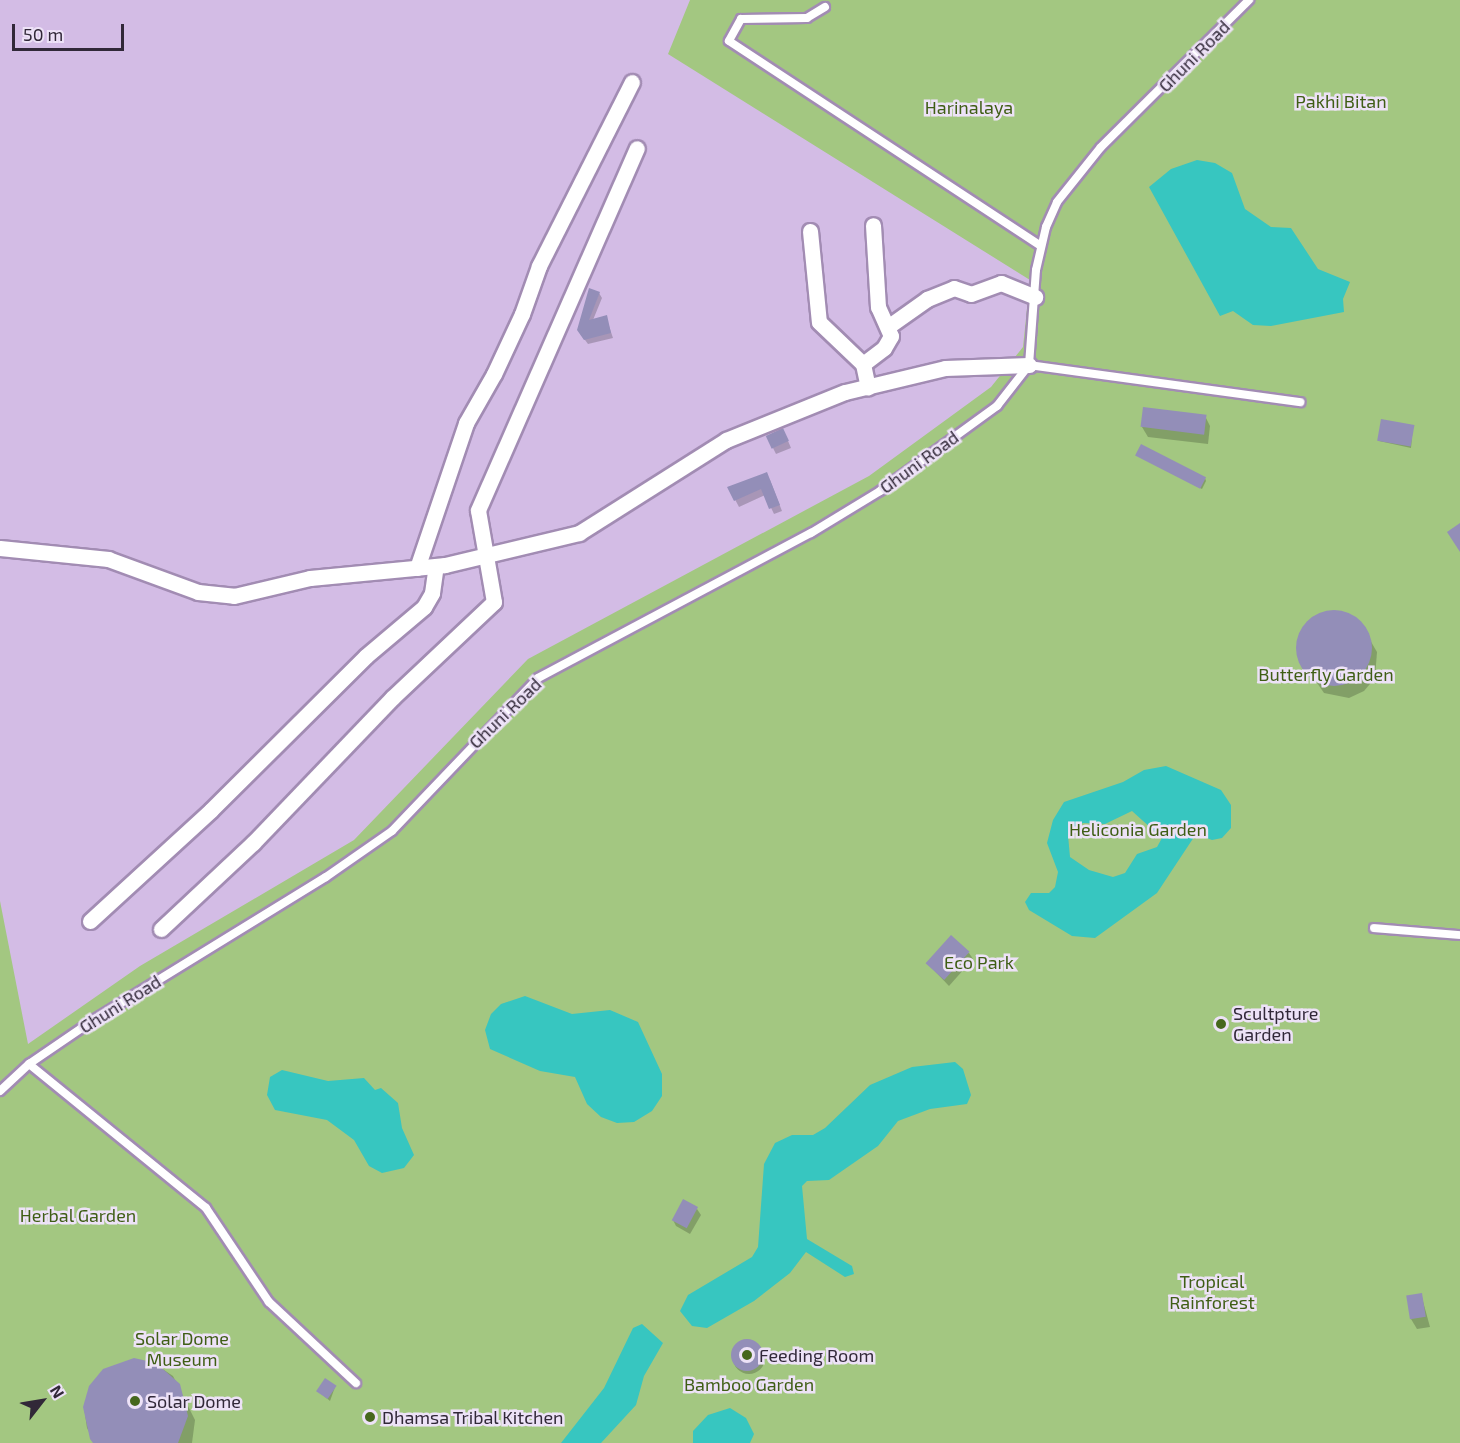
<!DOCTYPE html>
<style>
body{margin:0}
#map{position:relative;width:1460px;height:1443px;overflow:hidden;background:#d3bce5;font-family:"Exo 2",sans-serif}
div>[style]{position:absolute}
.green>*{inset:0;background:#a3c781}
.water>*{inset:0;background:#37c6c0}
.shadow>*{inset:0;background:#0003}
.round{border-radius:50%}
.building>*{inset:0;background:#938eb8;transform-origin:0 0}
.roads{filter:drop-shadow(2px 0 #a28cb3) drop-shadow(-2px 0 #a28cb3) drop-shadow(0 2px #a28cb3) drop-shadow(0 -2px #a28cb3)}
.lane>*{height:8px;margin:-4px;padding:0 4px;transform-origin:4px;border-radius:4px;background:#fff}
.street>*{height:15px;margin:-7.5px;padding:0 7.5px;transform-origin:7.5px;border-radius:7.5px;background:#fff}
.dots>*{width:16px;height:16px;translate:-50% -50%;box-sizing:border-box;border:3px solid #ede2f7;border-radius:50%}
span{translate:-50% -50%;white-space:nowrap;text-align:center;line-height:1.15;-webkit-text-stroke:5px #ede2f7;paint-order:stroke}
.street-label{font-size:18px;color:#312838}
.park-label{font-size:18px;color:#3f5e15}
.poi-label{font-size:18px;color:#312838}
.left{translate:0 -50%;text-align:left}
.north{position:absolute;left:12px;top:1371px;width:60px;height:60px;-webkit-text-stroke:4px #ede2f7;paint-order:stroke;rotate:59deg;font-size:16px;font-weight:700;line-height:24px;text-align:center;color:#312838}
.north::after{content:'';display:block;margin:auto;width:21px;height:27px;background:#312838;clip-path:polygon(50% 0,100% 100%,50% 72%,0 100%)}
.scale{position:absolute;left:12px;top:24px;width:112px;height:27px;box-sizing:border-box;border:3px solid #312838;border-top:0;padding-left:8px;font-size:18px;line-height:21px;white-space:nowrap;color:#312838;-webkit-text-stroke:4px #ede2f7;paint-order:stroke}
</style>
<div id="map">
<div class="green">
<i style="clip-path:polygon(690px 0,1460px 0,1460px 1443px,0 1443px,0 901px,28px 1044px,140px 966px,354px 840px,528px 659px,869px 476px,991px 387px,1023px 347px,1030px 280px,668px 54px)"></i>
</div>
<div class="water">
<i style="clip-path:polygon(1197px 160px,1215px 163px,1232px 173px,1245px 209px,1271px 227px,1291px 228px,1318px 269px,1350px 282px,1343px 299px,1344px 312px,1271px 326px,1253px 325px,1233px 311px,1220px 316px,1149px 187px,1171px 169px)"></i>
<i style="clip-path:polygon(evenodd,1166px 766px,1221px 790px,1231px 805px,1231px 828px,1222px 838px,1212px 840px,1196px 834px,1157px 893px,1095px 938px,1072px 936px,1029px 910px,1025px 902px,1031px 893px,1049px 893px,1055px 887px,1058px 872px,1047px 843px,1053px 820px,1064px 802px,1123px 782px,1144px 770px,1166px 766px,1132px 811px,1162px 838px,1157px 847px,1137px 854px,1125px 873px,1113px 877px,1089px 870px,1070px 857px,1068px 835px,1083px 823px,1105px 824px,1132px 811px)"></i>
<i style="clip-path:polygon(525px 996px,572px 1014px,610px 1010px,638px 1022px,662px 1074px,662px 1096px,652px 1111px,634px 1122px,617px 1123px,601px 1117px,587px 1104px,575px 1077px,540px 1071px,490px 1049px,485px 1030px,491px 1014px,501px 1004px)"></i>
<i style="clip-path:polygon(955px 1062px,963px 1069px,971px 1095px,967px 1104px,930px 1109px,898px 1121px,878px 1146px,829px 1180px,807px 1181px,802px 1186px,807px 1239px,852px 1266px,854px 1274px,845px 1277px,806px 1252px,790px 1273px,754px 1301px,707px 1328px,692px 1326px,680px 1311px,688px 1295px,752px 1257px,758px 1247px,764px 1164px,775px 1143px,792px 1135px,813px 1135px,825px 1128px,870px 1085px,912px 1067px)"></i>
<i style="clip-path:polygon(282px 1070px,328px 1081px,364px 1078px,375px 1090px,381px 1088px,398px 1103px,402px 1128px,414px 1155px,404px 1168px,382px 1173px,369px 1166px,354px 1140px,327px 1120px,275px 1110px,267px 1095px,270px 1077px)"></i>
<i style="clip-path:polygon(642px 1324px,663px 1343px,644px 1376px,636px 1405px,601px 1443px,561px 1443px,604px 1388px,633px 1328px)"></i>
<i style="clip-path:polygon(730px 1408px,746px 1418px,754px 1434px,750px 1443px,693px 1443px,693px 1431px,708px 1415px)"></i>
</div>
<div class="shadow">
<i style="clip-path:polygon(599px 293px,602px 298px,593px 320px,606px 317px,613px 338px,588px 344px,582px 336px)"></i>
<i style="clip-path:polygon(1205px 416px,1210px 426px,1208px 444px,1148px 437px,1142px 427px)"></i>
<i style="clip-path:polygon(1413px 426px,1411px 448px,1379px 441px)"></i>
<i style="clip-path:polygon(786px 436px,791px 448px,776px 454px,773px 448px)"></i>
<i style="clip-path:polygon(1137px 455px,1205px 478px,1206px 481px,1202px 489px)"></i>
<i style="clip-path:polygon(770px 480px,782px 511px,774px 514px,765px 495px,739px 507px,729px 488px)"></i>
<i style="clip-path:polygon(1345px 614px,1360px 623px,1377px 652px,1375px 678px,1364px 691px,1349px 698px,1324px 693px,1300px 658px,1301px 633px,1320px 615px)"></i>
<i style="clip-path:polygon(969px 953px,973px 959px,949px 986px,928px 964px)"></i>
<i style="clip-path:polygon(697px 1209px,701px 1215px,690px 1234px,676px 1226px,673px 1220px)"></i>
<i style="clip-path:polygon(1421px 1294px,1430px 1327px,1417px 1329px,1411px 1319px)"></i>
<i class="round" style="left:733px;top:1342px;width:32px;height:32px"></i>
<i style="clip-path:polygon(155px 1364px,173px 1376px,195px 1420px,192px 1443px,95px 1443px,87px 1428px,84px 1407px)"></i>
<i style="clip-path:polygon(335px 1387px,330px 1401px,318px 1391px)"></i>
</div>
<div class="building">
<i style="clip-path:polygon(589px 288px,600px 292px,589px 320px,607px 315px,611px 333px,584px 340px,577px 330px)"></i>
<i style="left:1143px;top:407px;width:64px;height:20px;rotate:7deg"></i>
<i style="left:1381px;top:419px;width:34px;height:22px;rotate:10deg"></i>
<i style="left:783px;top:428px;width:14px;height:19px;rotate:65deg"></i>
<i style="left:1141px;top:444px;width:73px;height:13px;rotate:27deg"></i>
<i style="clip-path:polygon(767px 472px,780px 505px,769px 509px,761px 489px,734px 501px,727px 487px)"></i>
<i style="clip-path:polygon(1460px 523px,1460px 552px,1447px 532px)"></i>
<i class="round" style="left:1296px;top:610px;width:76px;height:76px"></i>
<i style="left:951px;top:935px;width:25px;height:38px;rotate:42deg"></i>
<i style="left:683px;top:1199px;width:17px;height:24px;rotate:28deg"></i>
<i style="left:1422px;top:1293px;width:24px;height:16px;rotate:81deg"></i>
<i class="round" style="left:731px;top:1339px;width:32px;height:32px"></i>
<i style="clip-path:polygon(134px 1358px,156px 1363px,180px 1384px,188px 1416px,178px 1443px,93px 1443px,90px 1439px,83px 1407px,89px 1386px,103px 1369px)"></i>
<i style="left:325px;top:1378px;width:14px;height:16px;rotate:34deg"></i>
</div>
<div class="roads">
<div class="lane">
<i style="left:825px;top:7px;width:21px;rotate:149deg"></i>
<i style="left:807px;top:18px;width:66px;rotate:179.1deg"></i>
<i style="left:741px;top:19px;width:25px;rotate:119deg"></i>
<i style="left:729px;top:41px;width:373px;rotate:33.3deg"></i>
<i style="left:1029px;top:365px;width:274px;rotate:7.8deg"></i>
<i style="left:1374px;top:928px;width:86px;rotate:4.7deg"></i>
<i style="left:29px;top:1064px;width:228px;rotate:39.1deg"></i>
<i style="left:206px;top:1208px;width:113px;rotate:56.2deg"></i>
<i style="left:269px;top:1302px;width:119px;rotate:43deg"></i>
<i style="left:0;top:1091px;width:40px;rotate:-43deg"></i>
<i style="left:29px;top:1064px;width:80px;rotate:-34.3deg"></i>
<i style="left:95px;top:1019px;width:271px;rotate:-31.6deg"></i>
<i style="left:326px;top:877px;width:80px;rotate:-34.9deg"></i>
<i style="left:392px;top:831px;width:211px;rotate:-46.3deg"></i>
<i style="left:538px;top:678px;width:309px;rotate:-28deg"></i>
<i style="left:811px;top:533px;width:81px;rotate:-31.3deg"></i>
<i style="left:880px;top:491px;width:145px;rotate:-36deg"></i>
<i style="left:997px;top:406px;width:52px;rotate:-52deg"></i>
<i style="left:1029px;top:365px;width:95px;rotate:-85.8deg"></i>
<i style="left:1036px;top:270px;width:44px;rotate:-76.9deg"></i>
<i style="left:1046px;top:227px;width:27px;rotate:-66deg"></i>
<i style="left:1057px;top:202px;width:70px;rotate:-51.3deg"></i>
<i style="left:1101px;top:147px;width:209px;rotate:-44.8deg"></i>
</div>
<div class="street">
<i style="left:810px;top:231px;width:91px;rotate:84.4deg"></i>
<i style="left:819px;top:322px;width:61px;rotate:43.7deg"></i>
<i style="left:863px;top:364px;width:24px;rotate:78deg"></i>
<i style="left:889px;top:326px;width:47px;rotate:-35.4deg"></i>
<i style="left:927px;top:299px;width:29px;rotate:-22deg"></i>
<i style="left:954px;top:288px;width:18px;rotate:19deg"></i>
<i style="left:971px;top:294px;width:32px;rotate:-20deg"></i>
<i style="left:1001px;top:283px;width:37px;rotate:22deg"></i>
<i style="left:863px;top:364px;width:26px;rotate:-37deg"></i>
<i style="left:884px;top:348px;width:14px;rotate:-60deg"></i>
<i style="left:891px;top:336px;width:32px;rotate:-114deg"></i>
<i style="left:878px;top:307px;width:82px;rotate:-93.5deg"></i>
<i style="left:0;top:548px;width:109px;rotate:5.8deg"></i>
<i style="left:108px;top:559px;width:96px;rotate:20.1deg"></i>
<i style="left:198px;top:592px;width:36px;rotate:6deg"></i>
<i style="left:234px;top:596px;width:78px;rotate:-13.3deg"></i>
<i style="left:310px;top:578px;width:136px;rotate:-5.5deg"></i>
<i style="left:445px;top:565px;width:138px;rotate:-13.4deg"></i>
<i style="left:579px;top:533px;width:174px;rotate:-32.3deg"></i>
<i style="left:726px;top:440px;width:128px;rotate:-22deg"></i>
<i style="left:845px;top:392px;width:103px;rotate:-13.5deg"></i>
<i style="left:945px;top:368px;width:84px;rotate:-2deg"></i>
<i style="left:417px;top:568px;width:153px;rotate:-71.3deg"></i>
<i style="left:466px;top:423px;width:56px;rotate:-60.3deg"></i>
<i style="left:494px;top:374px;width:66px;rotate:-65deg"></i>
<i style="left:522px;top:314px;width:51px;rotate:-70.5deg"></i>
<i style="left:539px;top:266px;width:206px;rotate:-63.2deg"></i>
<i style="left:90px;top:921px;width:164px;rotate:-42.5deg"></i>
<i style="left:211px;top:810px;width:218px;rotate:-44.8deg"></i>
<i style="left:366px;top:656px;width:76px;rotate:-40.2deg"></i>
<i style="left:424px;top:607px;width:16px;rotate:-60deg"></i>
<i style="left:432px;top:593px;width:27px;rotate:-82deg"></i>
<i style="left:161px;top:929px;width:126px;rotate:-43.1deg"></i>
<i style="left:253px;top:843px;width:201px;rotate:-46.2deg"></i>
<i style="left:392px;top:698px;width:140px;rotate:-43.3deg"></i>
<i style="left:494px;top:602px;width:93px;rotate:-99.9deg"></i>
<i style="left:478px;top:510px;width:395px;rotate:-66.3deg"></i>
</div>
</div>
<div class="dots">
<i style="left:1221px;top:1024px;background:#46671d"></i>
<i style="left:747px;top:1355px;background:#46671d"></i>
<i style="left:135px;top:1401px;background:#46671d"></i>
<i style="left:370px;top:1417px;background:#46671d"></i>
</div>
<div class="street-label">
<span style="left:1194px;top:56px;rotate:-45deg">Ghuni Road</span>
<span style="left:919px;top:462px;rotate:-36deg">Ghuni Road</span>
<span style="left:505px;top:713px;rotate:-44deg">Ghuni Road</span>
<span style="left:120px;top:1004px;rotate:-32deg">Ghuni Road</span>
</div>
<div class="park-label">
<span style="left:1341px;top:101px">Pakhi Bitan</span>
<span style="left:969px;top:107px">Harinalaya</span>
<span style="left:1326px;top:674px">Butterfly Garden</span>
<span style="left:1138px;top:829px">Heliconia Garden</span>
<span style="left:979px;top:962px">Eco Park</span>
<span style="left:78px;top:1215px">Herbal Garden</span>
<span style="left:1212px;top:1292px">Tropical<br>Rainforest</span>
<span style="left:182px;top:1349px">Solar Dome<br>Museum</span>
<span style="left:749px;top:1384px">Bamboo Garden</span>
</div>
<div class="poi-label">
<span class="left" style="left:1233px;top:1024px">Scultpture<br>Garden</span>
<span class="left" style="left:759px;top:1355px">Feeding Room</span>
<span class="left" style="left:147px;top:1401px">Solar Dome</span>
<span class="left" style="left:382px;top:1417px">Dhamsa Tribal Kitchen</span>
</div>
<div class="north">N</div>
<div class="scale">50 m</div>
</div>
